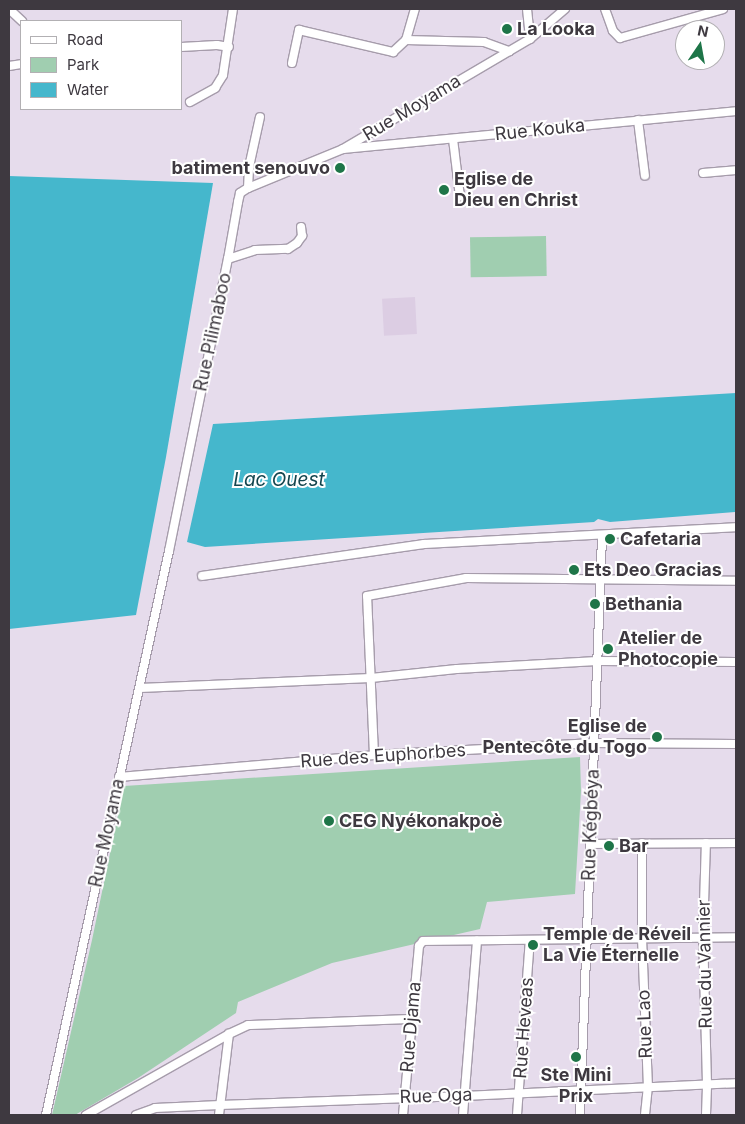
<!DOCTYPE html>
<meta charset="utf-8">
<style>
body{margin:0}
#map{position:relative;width:745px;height:1124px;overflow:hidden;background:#e6dcec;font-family:Inter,sans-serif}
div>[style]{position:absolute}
.built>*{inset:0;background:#dccde3;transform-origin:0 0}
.green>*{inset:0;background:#a0ceb0;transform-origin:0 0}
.water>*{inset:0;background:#45b7cc}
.roads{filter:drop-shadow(1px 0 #a69cab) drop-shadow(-1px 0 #a69cab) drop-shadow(0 1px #a69cab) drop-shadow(0 -1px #a69cab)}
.street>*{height:8px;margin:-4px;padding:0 4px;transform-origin:4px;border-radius:4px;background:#fff}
.dots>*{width:14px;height:14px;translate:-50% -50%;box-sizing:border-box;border:2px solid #fff;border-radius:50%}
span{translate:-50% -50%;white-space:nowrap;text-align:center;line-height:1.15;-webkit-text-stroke:4px #fff;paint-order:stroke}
.poi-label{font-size:18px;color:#3e3940;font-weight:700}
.left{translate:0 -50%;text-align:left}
.right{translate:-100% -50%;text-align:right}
.street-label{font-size:18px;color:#3e3940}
.water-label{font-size:19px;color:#14464f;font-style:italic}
.frame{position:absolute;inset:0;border:10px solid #3e3940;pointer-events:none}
.legend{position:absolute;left:20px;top:20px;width:162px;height:90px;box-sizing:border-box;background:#fff;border:1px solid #b2b0b3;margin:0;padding:6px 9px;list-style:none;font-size:15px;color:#3e3940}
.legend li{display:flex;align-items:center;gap:10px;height:25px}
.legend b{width:25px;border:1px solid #b2b0b3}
.north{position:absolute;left:675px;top:20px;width:50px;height:50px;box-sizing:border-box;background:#fff;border:1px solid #b2b0b3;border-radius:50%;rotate:12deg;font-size:14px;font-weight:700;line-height:20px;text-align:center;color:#3e3940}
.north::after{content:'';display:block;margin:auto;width:18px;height:22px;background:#1e7548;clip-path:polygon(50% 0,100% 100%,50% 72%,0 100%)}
</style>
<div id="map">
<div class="built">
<i style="left:415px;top:297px;width:37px;height:33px;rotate:87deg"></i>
</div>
<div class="green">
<i style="left:546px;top:236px;width:40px;height:76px;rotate:89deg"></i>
<i style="clip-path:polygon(580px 757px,581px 791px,575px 894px,487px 902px,480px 929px,332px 963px,238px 1002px,236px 1013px,138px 1078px,75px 1115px,52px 1115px,92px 940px,124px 786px)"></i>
</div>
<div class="water">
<i style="clip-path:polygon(9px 176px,213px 183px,166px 457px,136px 615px,9px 629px)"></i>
<i style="clip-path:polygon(736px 393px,735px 512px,610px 522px,598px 519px,594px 522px,205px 547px,187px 542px,213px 424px)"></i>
</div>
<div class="roads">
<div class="street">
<i style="left:9px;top:9px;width:18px;rotate:43deg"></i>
<i style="left:527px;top:9px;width:30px;rotate:84deg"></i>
<i style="left:605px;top:9px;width:23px;rotate:70deg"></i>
<i style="left:613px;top:31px;width:10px;rotate:45deg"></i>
<i style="left:620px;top:38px;width:107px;rotate:-15.7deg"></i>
<i style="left:406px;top:40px;width:78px;rotate:1.5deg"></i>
<i style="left:484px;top:42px;width:27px;rotate:20deg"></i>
<i style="left:181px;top:47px;width:36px;rotate:-3deg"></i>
<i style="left:217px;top:45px;width:12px;rotate:9deg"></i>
<i style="left:292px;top:63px;width:34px;rotate:-78deg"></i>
<i style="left:299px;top:30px;width:97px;rotate:13.2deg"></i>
<i style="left:393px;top:52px;width:18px;rotate:-43deg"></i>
<i style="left:406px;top:40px;width:32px;rotate:-74deg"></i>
<i style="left:9px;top:66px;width:12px;rotate:-9deg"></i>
<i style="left:190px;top:102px;width:29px;rotate:-29deg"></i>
<i style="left:215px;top:88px;width:15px;rotate:-58deg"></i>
<i style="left:223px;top:75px;width:67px;rotate:-81.4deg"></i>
<i style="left:638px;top:120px;width:56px;rotate:82.9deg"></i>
<i style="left:453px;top:139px;width:58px;rotate:83.1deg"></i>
<i style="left:343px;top:149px;width:395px;rotate:-5.5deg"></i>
<i style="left:703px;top:173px;width:33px;rotate:-5deg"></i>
<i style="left:248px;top:188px;width:103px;rotate:-22.3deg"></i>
<i style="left:343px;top:149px;width:217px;rotate:-30.5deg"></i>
<i style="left:530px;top:39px;width:46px;rotate:-40.6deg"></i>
<i style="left:228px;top:259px;width:28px;rotate:-18deg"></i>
<i style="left:255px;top:250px;width:33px;rotate:-2deg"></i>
<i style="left:288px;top:249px;width:11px;rotate:-34deg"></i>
<i style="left:297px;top:243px;width:9px;rotate:-54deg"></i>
<i style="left:302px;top:236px;width:9px;rotate:-96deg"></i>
<i style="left:202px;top:576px;width:224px;rotate:-8.2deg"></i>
<i style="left:424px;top:544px;width:312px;rotate:-3.1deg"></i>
<i style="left:140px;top:688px;width:231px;rotate:-2.5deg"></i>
<i style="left:371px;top:678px;width:86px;rotate:-6deg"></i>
<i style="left:457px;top:669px;width:140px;rotate:-3.3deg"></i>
<i style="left:597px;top:661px;width:139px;rotate:0.4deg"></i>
<i style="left:374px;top:755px;width:159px;rotate:-92.5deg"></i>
<i style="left:367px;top:596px;width:101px;rotate:-10.3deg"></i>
<i style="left:466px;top:578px;width:270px;rotate:0.6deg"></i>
<i style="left:119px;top:777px;width:256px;rotate:-4.9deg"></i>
<i style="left:374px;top:755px;width:220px;rotate:-3.1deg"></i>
<i style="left:594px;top:743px;width:142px;rotate:0.4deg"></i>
<i style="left:642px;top:843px;width:95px;rotate:90deg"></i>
<i style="left:642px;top:938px;width:148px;rotate:87.7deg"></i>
<i style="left:648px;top:1086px;width:29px;rotate:96deg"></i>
<i style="left:590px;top:844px;width:146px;rotate:-0.4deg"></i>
<i style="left:46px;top:1115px;width:577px;rotate:-77.7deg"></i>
<i style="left:169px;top:551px;width:298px;rotate:-78.6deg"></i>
<i style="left:228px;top:259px;width:58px;rotate:-80deg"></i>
<i style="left:238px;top:202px;width:9px;rotate:-77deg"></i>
<i style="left:240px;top:193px;width:9px;rotate:-32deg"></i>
<i style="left:248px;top:188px;width:21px;rotate:-87deg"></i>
<i style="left:249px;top:167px;width:51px;rotate:-77.6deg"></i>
<i style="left:86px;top:1115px;width:164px;rotate:-29.5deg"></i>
<i style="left:229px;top:1034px;width:21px;rotate:-25deg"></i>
<i style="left:248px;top:1025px;width:164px;rotate:-2.1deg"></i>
<i style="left:136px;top:1115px;width:20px;rotate:-20deg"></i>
<i style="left:155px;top:1108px;width:65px;rotate:-2.6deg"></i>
<i style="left:220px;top:1105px;width:244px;rotate:-2.1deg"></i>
<i style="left:464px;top:1096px;width:272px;rotate:-2.7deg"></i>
<i style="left:219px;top:1115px;width:82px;rotate:-83deg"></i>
<i style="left:403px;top:1115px;width:170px;rotate:-84.6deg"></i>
<i style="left:419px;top:946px;width:6px;rotate:-51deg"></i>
<i style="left:423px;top:941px;width:313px;rotate:-0.7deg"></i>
<i style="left:463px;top:1115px;width:175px;rotate:-85.4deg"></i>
<i style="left:517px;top:1115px;width:175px;rotate:-85.8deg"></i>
<i style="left:580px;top:1115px;width:579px;rotate:-87.82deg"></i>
<i style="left:706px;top:1115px;width:31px;rotate:-88deg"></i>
<i style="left:707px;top:1084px;width:148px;rotate:-91.5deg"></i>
<i style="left:703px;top:936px;width:93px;rotate:-88.2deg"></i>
</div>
</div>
<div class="dots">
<i style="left:507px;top:29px;background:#1e7548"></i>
<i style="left:340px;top:168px;background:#1e7548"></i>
<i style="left:444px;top:190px;background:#1e7548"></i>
<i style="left:610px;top:539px;background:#1e7548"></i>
<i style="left:574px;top:570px;background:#1e7548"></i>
<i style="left:595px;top:604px;background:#1e7548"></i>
<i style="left:608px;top:649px;background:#1e7548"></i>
<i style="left:657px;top:737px;background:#1e7548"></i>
<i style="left:329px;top:821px;background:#1e7548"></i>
<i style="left:609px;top:846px;background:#1e7548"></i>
<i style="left:533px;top:945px;background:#1e7548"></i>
<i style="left:576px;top:1057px;background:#1e7548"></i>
</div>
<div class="poi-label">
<span class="left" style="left:517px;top:29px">La Looka</span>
<span class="right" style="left:330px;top:168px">batiment senouvo</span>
<span class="left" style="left:454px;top:190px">Eglise de<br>Dieu en Christ</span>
<span class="left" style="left:620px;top:539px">Cafetaria</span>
<span class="left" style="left:584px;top:570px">Ets Deo Gracias</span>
<span class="left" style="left:605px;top:604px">Bethania</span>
<span class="left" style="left:618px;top:649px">Atelier de<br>Photocopie</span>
<span class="right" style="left:647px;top:737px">Eglise de<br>Pentecôte du Togo</span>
<span class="left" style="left:339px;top:821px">CEG Nyékonakpoè</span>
<span class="left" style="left:619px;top:846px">Bar</span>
<span class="left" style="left:543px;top:945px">Temple de Réveil<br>La Vie Éternelle</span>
<span style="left:576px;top:1086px">Ste Mini<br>Prix</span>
</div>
<div class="street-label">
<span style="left:412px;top:108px;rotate:-31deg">Rue Moyama</span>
<span style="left:540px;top:130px;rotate:-6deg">Rue Kouka</span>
<span style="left:213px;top:332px;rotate:-78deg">Rue Pilimaboo</span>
<span style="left:383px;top:756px;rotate:-4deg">Rue des Euphorbes</span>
<span style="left:591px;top:825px;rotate:-88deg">Rue Kégbéya</span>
<span style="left:107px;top:833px;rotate:-78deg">Rue Moyama</span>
<span style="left:705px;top:964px;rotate:-91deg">Rue du Vannier</span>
<span style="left:645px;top:1024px;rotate:-92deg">Rue Lao</span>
<span style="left:411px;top:1027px;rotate:-85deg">Rue Djama</span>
<span style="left:524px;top:1028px;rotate:-86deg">Rue Heveas</span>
<span style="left:436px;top:1096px;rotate:-2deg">Rue Oga</span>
</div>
<div class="water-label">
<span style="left:279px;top:480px">Lac Ouest</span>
</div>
<div class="frame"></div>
<ul class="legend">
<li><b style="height:6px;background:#fff"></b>Road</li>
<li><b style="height:14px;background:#a0ceb0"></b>Park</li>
<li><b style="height:14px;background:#45b7cc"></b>Water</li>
</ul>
<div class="north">N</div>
</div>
